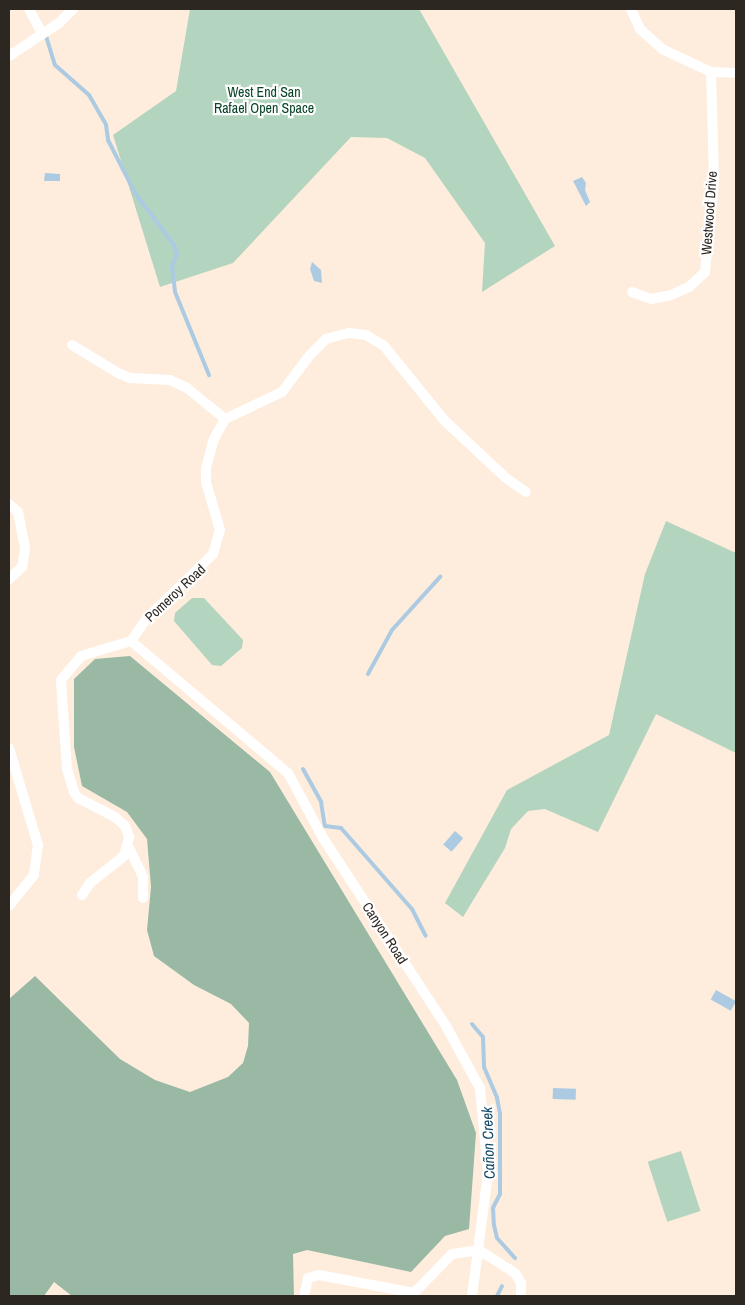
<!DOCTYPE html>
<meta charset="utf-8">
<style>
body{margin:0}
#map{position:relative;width:745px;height:1305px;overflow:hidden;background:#feeddd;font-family:"Archivo Narrow",sans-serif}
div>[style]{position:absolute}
.green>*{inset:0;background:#b3d4be;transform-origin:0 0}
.forest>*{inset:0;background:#99b9a4}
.water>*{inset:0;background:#accbe2;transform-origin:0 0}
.stream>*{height:4px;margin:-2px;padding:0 2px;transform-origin:2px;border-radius:2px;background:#accbe2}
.street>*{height:10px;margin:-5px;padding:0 5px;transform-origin:5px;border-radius:5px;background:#fff}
span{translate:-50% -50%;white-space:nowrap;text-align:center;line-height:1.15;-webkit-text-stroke:4.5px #fefefe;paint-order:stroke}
.park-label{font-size:14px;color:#074326}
.street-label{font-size:14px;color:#2d2721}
.water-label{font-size:15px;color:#134868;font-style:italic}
.frame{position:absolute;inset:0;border:10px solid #2d2721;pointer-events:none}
</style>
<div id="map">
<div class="green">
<i style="clip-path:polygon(190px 9px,419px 9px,555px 246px,482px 292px,485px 243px,425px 158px,387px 138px,351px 137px,233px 263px,160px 287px,113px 135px,176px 91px)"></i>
<i style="clip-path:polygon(666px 521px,736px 553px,736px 753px,656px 714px,598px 832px,545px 809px,528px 811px,511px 829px,505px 848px,463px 917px,445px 903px,507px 790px,609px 735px,645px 574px)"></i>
<i style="clip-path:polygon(192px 598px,204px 598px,243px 640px,242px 648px,221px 666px,212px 665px,174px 621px,175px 613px)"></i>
<i style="left:681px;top:1151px;width:63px;height:35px;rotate:72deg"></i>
</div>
<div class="forest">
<i style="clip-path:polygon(130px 656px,270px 772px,457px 1080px,476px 1133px,469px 1229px,445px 1236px,411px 1272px,307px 1250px,293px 1254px,294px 1296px,72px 1296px,54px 1282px,44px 1296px,9px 1296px,9px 999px,35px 976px,120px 1059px,155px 1080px,190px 1092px,228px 1077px,243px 1063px,248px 1046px,249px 1023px,231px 1004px,194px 985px,154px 956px,147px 930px,151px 887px,147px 839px,127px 812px,82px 786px,74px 747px,74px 679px,95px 659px)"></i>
</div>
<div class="water">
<i style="clip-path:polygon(45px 173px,60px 174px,60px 181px,44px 181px)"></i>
<i style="clip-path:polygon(582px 177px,586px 183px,585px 190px,590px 202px,586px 206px,573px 181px)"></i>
<i style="clip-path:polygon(312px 262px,321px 270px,322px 283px,314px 281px,310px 269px)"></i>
<i style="left:455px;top:831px;width:11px;height:18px;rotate:41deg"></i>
<i style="left:716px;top:990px;width:23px;height:11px;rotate:29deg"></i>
<i style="left:553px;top:1088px;width:23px;height:11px;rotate:2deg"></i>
</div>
<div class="stream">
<i style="left:46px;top:36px;width:30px;rotate:73deg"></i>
<i style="left:55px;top:65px;width:45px;rotate:41.4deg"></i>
<i style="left:89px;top:95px;width:34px;rotate:60deg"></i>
<i style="left:106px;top:125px;width:15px;rotate:82deg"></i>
<i style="left:108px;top:140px;width:59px;rotate:63deg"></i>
<i style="left:135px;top:193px;width:65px;rotate:53.1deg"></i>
<i style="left:174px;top:245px;width:9px;rotate:72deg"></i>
<i style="left:177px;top:254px;width:14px;rotate:111deg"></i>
<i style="left:172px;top:267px;width:25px;rotate:83deg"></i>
<i style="left:175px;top:292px;width:90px;rotate:67.7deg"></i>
<i style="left:368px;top:674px;width:50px;rotate:-61.4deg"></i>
<i style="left:392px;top:630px;width:72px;rotate:-47.8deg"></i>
<i style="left:303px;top:769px;width:38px;rotate:61deg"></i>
<i style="left:321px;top:802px;width:24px;rotate:81deg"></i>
<i style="left:325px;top:826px;width:16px;rotate:7deg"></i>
<i style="left:341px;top:828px;width:108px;rotate:48.8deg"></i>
<i style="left:412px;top:909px;width:30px;rotate:63deg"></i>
<i style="left:472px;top:1024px;width:17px;rotate:50deg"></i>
<i style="left:483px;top:1037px;width:30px;rotate:88deg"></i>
<i style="left:484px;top:1067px;width:34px;rotate:67deg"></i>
<i style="left:497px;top:1098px;width:16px;rotate:79deg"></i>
<i style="left:500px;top:1114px;width:80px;rotate:90deg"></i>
<i style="left:500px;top:1194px;width:16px;rotate:117deg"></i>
<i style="left:493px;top:1208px;width:17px;rotate:87deg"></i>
<i style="left:494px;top:1225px;width:13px;rotate:77deg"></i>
<i style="left:497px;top:1238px;width:27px;rotate:48deg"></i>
<i style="left:497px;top:1296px;width:11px;rotate:-63deg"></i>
</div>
<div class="street">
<i style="left:29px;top:9px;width:27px;rotate:62deg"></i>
<i style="left:631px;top:9px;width:22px;rotate:66deg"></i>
<i style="left:640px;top:29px;width:30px;rotate:42deg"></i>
<i style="left:662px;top:49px;width:54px;rotate:25.1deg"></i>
<i style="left:711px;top:72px;width:25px;rotate:2deg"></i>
<i style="left:9px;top:56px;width:60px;rotate:-33.4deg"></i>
<i style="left:59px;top:23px;width:20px;rotate:-45deg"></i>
<i style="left:632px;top:292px;width:20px;rotate:20deg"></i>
<i style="left:651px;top:299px;width:20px;rotate:-11deg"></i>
<i style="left:671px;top:295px;width:20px;rotate:-24deg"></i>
<i style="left:689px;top:287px;width:22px;rotate:-43deg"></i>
<i style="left:705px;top:272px;width:93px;rotate:-84.5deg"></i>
<i style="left:714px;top:179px;width:107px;rotate:-91.6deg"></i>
<i style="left:72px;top:345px;width:54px;rotate:31.3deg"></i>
<i style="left:118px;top:373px;width:13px;rotate:23deg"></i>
<i style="left:130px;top:378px;width:40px;rotate:2.9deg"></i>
<i style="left:170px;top:380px;width:19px;rotate:25deg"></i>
<i style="left:187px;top:388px;width:49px;rotate:39.2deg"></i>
<i style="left:9px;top:504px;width:12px;rotate:42deg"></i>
<i style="left:18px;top:512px;width:38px;rotate:79deg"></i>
<i style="left:25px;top:549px;width:18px;rotate:99deg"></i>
<i style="left:22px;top:567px;width:18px;rotate:137deg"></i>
<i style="left:131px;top:641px;width:205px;rotate:40.1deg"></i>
<i style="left:288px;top:773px;width:74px;rotate:61.7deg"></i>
<i style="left:323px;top:838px;width:225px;rotate:56.8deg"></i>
<i style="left:446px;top:1026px;width:71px;rotate:61.3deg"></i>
<i style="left:480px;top:1088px;width:85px;rotate:84.6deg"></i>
<i style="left:488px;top:1173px;width:124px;rotate:97.4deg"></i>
<i style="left:9px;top:748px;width:101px;rotate:73.4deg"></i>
<i style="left:38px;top:845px;width:30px;rotate:98deg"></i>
<i style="left:34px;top:875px;width:40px;rotate:129deg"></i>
<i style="left:129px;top:848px;width:32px;rotate:64deg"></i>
<i style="left:143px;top:877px;width:21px;rotate:90deg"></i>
<i style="left:82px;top:895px;width:14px;rotate:-56deg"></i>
<i style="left:90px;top:883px;width:43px;rotate:-38.5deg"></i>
<i style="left:124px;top:856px;width:20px;rotate:-75deg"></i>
<i style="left:129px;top:837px;width:12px;rotate:-110deg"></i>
<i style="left:125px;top:826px;width:13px;rotate:-138deg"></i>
<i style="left:115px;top:817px;width:42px;rotate:-152.8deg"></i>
<i style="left:78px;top:798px;width:7px;rotate:-124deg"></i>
<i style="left:74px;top:792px;width:24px;rotate:-107deg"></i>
<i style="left:67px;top:769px;width:89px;rotate:-93.9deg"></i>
<i style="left:61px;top:680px;width:31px;rotate:-50deg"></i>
<i style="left:81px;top:656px;width:52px;rotate:-16.7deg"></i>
<i style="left:131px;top:641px;width:28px;rotate:-55deg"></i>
<i style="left:147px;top:618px;width:92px;rotate:-44.1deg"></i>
<i style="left:213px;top:554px;width:25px;rotate:-74deg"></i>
<i style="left:220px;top:530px;width:50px;rotate:-106.3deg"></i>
<i style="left:206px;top:482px;width:14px;rotate:-90deg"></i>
<i style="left:206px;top:468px;width:30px;rotate:-75deg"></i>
<i style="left:214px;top:439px;width:23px;rotate:-61deg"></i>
<i style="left:225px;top:419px;width:63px;rotate:-25.3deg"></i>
<i style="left:282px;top:392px;width:46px;rotate:-52.9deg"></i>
<i style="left:310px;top:355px;width:23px;rotate:-45deg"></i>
<i style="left:326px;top:339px;width:24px;rotate:-15deg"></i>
<i style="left:349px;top:333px;width:17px;rotate:7deg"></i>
<i style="left:366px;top:335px;width:21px;rotate:31deg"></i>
<i style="left:384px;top:346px;width:97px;rotate:50.9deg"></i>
<i style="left:445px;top:421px;width:83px;rotate:43.1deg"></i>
<i style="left:506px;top:478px;width:24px;rotate:35deg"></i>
<i style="left:304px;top:1296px;width:18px;rotate:-77deg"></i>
<i style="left:308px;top:1278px;width:11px;rotate:-15deg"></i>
<i style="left:319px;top:1275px;width:97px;rotate:10.7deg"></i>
<i style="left:414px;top:1293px;width:54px;rotate:-45.7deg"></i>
<i style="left:452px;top:1254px;width:27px;rotate:-8deg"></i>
<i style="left:479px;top:1250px;width:43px;rotate:32.6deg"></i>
<i style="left:515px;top:1273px;width:12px;rotate:59deg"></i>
<i style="left:521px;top:1283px;width:13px;rotate:90deg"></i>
</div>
<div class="park-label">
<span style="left:264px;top:100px">West End San<br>Rafael Open Space</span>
</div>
<div class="street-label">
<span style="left:709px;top:213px;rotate:-86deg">Westwood Drive</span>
<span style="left:175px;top:593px;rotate:-43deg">Pomeroy Road</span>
<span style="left:385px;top:933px;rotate:57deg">Canyon Road</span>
</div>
<div class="water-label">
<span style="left:488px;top:1143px;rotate:-92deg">Cañon Creek</span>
</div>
<div class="frame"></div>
</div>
